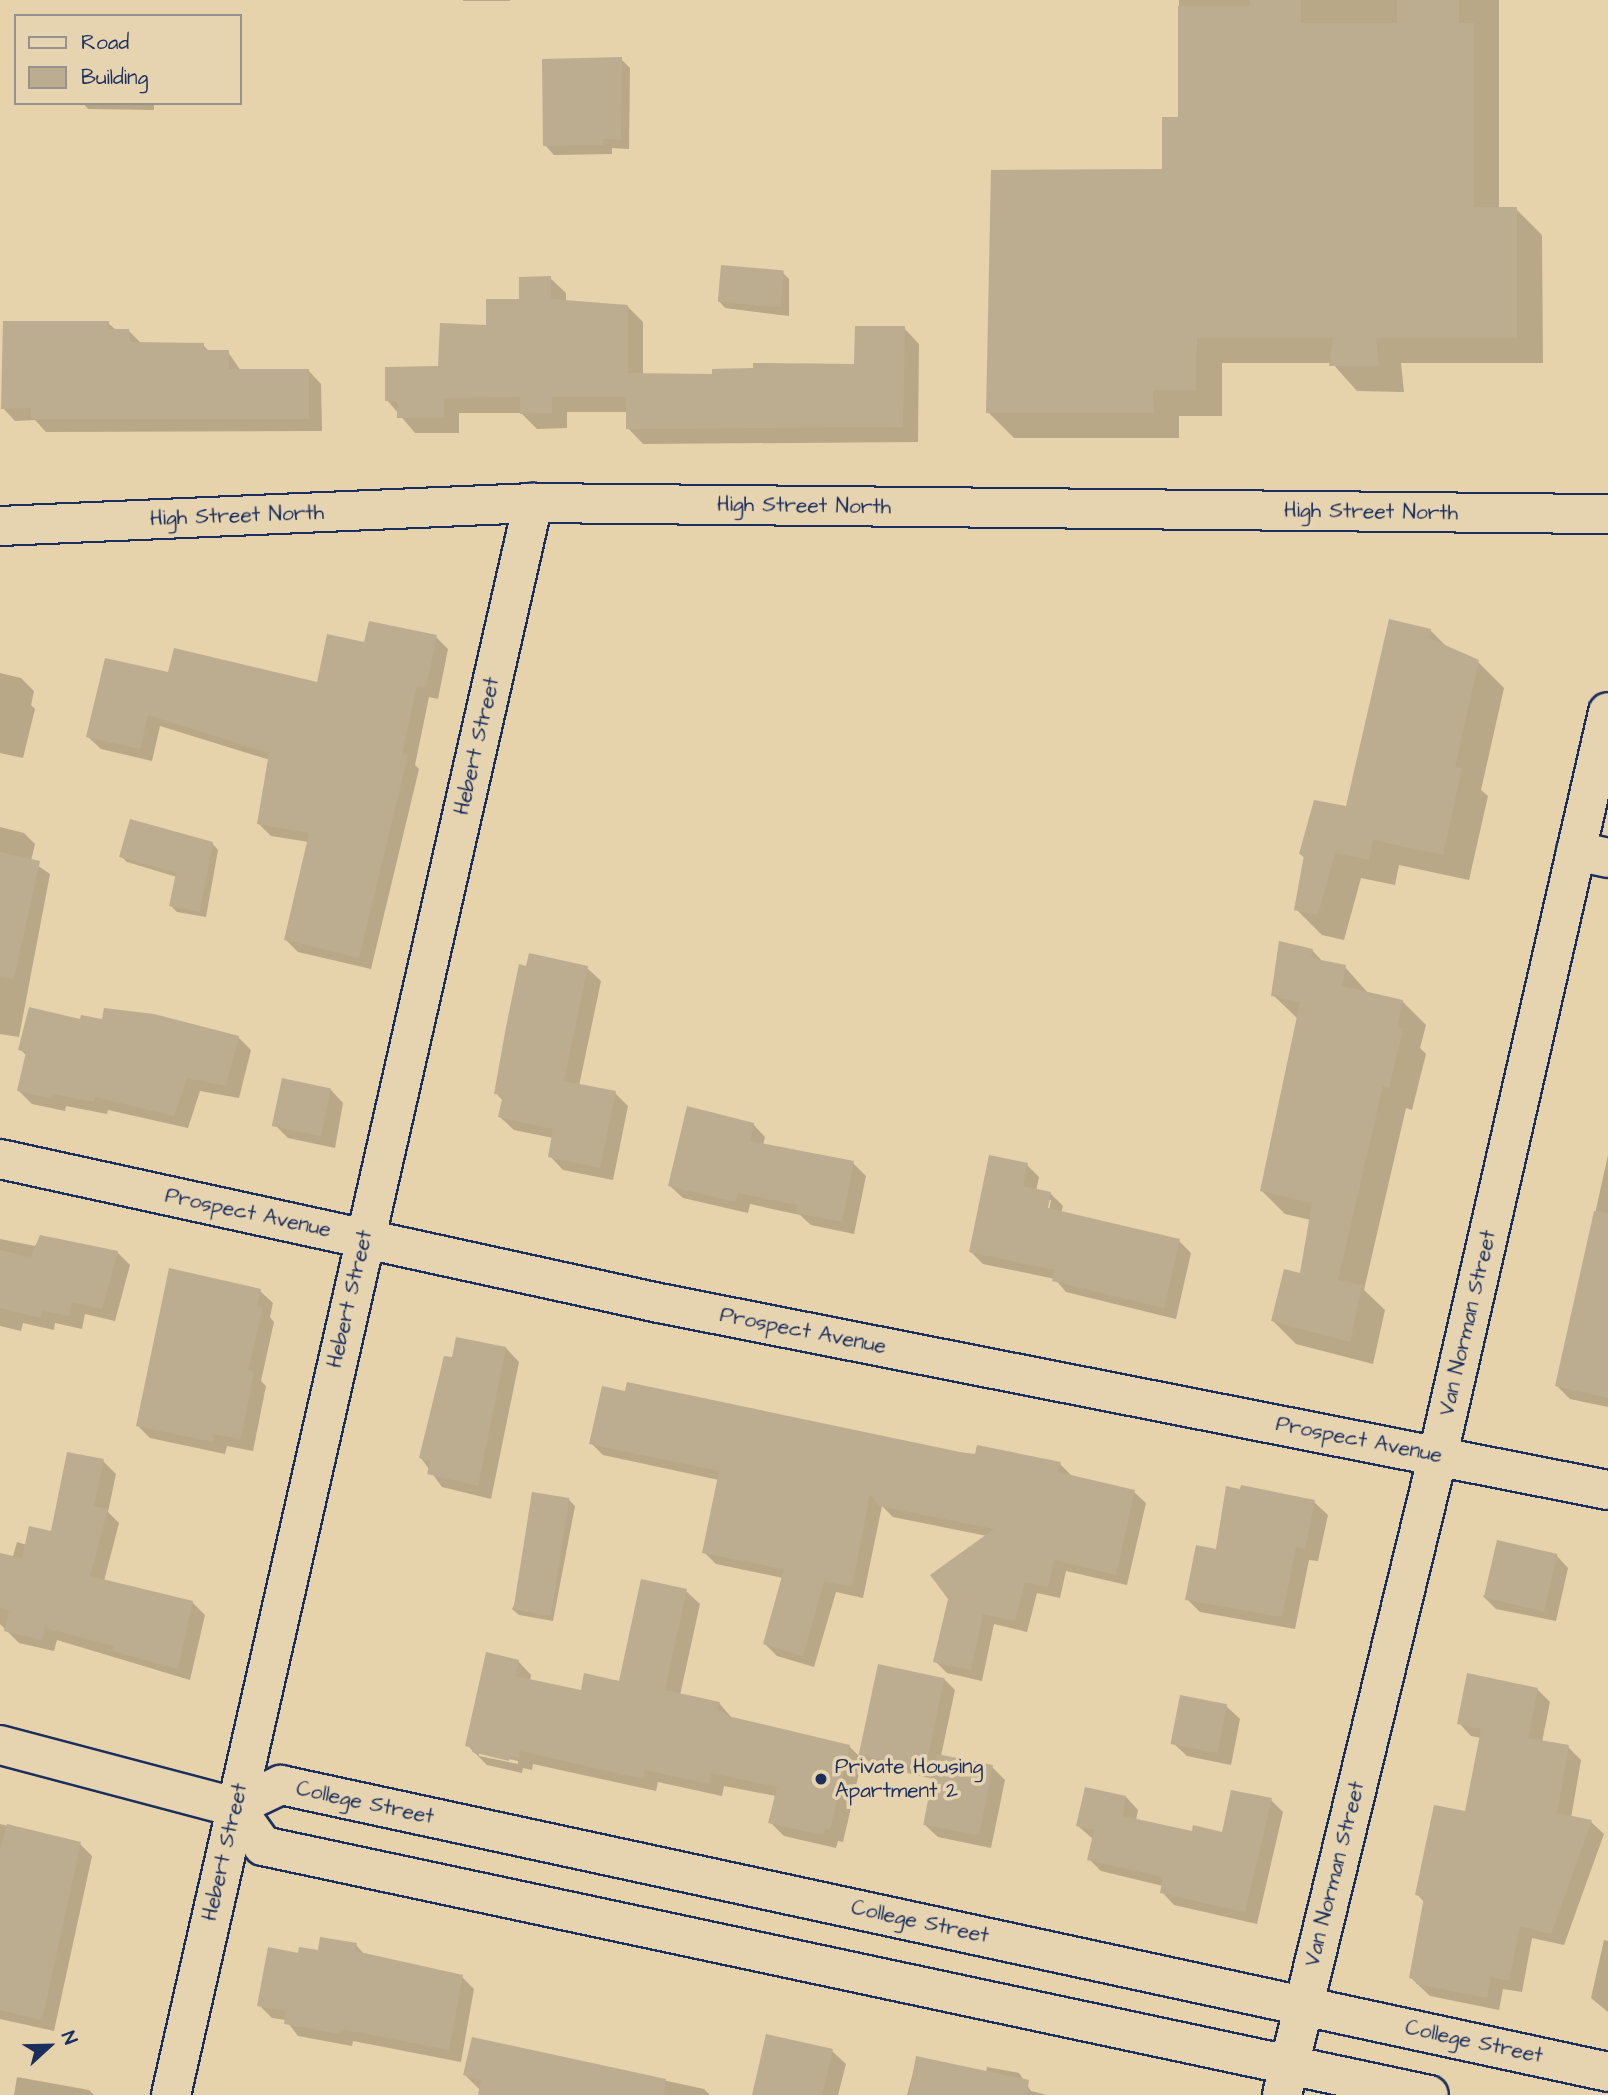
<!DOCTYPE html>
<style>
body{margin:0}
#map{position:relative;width:1608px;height:2095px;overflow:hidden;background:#e6d2ab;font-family:"Architects Daughter",sans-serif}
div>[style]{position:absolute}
.shadow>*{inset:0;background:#0003;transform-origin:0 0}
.building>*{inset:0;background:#bdad90;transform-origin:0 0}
.roads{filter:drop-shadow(2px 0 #1b2f5e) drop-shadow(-2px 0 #1b2f5e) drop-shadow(0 2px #1b2f5e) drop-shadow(0 -2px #1b2f5e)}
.minor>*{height:38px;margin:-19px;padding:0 19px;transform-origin:19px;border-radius:19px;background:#e6d4b1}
.secondary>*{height:38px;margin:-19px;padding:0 19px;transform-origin:19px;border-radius:19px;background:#e6d4b1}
.dots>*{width:19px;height:19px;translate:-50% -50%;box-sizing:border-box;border:4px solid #e6d4b1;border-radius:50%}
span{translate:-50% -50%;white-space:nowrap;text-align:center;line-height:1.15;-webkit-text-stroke:7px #e6d4b1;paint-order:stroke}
.street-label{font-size:21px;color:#1b2f5e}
.poi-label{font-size:21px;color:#1b2f5e}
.left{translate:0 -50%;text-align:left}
.legend{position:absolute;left:14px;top:14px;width:228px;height:91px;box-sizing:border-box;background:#e6d4b1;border:2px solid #959290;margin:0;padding:9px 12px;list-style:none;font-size:21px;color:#1b2f5e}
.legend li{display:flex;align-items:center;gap:14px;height:35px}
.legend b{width:35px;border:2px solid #959290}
.north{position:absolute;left:14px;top:2011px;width:70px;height:70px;-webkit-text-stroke:5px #e6d4b1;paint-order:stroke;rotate:68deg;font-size:19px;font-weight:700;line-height:28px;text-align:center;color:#1b2f5e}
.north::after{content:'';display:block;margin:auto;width:24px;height:32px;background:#1b2f5e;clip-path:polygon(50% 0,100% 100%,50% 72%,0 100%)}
</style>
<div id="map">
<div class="shadow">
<i style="left:463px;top:0;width:47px;height:1px"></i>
<i style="clip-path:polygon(1179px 0,1499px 0,1499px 209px,1516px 209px,1542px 235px,1543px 363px,1401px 363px,1404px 392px,1357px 391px,1332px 363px,1222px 363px,1222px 416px,1179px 416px,1179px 438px,1014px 438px,988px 412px,1163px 171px,1180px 119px)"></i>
<i style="clip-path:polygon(621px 59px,630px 68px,629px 149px,612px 148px,612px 154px,554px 155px,545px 145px)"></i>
<i style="clip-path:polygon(83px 103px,154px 103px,154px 110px,88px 109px)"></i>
<i style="clip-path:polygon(783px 273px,789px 279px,789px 316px,725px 308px,719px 301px)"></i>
<i style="clip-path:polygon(550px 278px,566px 293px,566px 301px,627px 306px,643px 322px,643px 375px,713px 376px,856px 366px,904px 328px,919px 344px,918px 442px,643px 444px,628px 428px,628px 412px,567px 412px,567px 428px,537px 429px,521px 413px,459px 413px,459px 433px,415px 433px,387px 400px,440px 368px)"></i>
<i style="clip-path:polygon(108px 323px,116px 330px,129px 331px,142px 344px,203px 345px,210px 352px,228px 352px,241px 371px,309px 371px,321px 384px,322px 431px,46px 432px,35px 420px,15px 421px,3px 408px)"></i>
<i style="clip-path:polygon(1430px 630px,1449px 649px,1478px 662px,1504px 688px,1481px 790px,1488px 796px,1469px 880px,1399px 865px,1395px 885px,1361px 878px,1344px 940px,1322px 935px,1296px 909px,1305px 858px,1300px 854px,1347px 808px)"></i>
<i style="clip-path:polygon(436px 637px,448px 649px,438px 699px,429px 697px,415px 765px,419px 769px,371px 969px,298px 952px,286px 940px,309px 842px,271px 836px,259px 824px,270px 760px,160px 726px,152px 761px,101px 749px,88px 737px,169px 674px,318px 685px,365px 644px)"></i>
<i style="clip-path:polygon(0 673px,21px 678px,34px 691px,31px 705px,35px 709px,23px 758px,0 753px)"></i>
<i style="clip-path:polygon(0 827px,24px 833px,35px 844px,31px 861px,50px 874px,19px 1037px,0 1034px)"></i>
<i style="clip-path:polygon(212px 843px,218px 850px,206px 917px,177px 912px,171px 906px,177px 877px,127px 862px,121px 856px)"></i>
<i style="clip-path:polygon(1312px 950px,1324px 963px,1345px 967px,1368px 993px,1402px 1001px,1426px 1025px,1420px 1048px,1426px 1054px,1412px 1110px,1406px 1108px,1364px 1290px,1385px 1310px,1373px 1364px,1296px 1344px,1273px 1321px,1302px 1275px,1311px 1220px,1285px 1214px,1262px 1191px,1298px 1019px,1273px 995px)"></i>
<i style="clip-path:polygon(587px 968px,601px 981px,579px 1086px,615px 1093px,628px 1106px,613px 1180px,563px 1170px,550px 1156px,553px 1138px,514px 1130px,500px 1117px,503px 1101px,496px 1093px)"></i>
<i style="clip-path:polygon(81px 1022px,238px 1037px,251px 1050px,239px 1098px,200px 1091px,188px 1128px,108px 1110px,107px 1114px,66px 1106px,65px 1111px,32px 1104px,19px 1091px,27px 1056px,20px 1049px)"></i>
<i style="clip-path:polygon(330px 1089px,343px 1103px,335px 1148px,288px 1138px,275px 1125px)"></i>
<i style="clip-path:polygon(753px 1124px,765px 1137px,763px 1145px,853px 1163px,866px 1176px,854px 1234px,811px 1225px,800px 1215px,750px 1204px,748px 1213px,683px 1198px,670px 1186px)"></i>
<i style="clip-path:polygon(1608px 1155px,1608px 1407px,1570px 1399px,1557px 1386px)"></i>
<i style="clip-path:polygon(evenodd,1027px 1165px,1039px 1177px,1036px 1191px,1051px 1194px,1063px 1206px,1061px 1213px,1179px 1241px,1191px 1253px,1176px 1319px,1066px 1292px,1055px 1279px,983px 1264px,971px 1252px,1027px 1165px,1048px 1200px,1051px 1200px,1048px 1217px,1048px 1200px)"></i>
<i style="clip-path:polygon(41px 1236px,117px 1252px,130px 1265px,115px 1321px,85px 1314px,82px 1329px,55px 1323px,54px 1330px,23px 1323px,21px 1331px,0 1326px,0 1239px,35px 1246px)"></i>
<i style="clip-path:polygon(260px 1291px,273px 1303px,270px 1317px,274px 1322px,261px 1381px,266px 1386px,253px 1451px,227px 1446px,225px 1454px,150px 1438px,138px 1426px)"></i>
<i style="clip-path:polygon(506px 1348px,519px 1362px,491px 1499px,442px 1487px,421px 1458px,454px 1359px)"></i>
<i style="clip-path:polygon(591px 1443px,959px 1454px,1060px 1464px,1072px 1476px,1134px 1492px,1146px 1503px,1127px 1585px,1066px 1571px,1060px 1598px,1037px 1593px,1027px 1632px,994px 1624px,982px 1681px,947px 1673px,935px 1661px,987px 1536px,893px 1517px,882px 1506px,863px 1598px,836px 1592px,814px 1667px,777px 1656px,765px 1644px,783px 1578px,716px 1564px,704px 1552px,719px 1480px,603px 1455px)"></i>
<i style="clip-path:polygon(103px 1461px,116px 1474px,108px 1512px,119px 1523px,104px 1581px,192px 1602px,205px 1615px,190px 1680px,57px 1640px,54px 1651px,19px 1643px,0 1624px,0 1603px,17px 1542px,27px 1545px,52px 1533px)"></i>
<i style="clip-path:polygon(569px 1500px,575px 1506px,553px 1621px,519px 1615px,512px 1609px)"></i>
<i style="clip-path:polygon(1314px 1502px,1328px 1515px,1318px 1561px,1309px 1560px,1295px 1629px,1200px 1612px,1187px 1599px,1217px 1551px)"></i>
<i style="clip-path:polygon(1556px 1555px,1568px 1568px,1556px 1621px,1496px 1609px,1483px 1596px)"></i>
<i style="clip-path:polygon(evenodd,686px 1591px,700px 1604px,680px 1695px,719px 1703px,732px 1718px,849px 1746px,861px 1758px,880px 1666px,944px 1679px,955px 1690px,941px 1756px,992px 1767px,1005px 1780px,991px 1848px,938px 1837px,924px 1824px,934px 1779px,872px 1765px,863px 1756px,843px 1842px,838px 1841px,836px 1848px,784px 1836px,770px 1822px,776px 1796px,724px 1786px,722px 1796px,658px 1782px,656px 1791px,533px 1764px,532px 1770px,523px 1768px,522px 1773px,487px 1765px,467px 1745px,518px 1661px,531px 1675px,530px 1681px,582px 1692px,620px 1683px,686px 1591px,479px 1752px,518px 1761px,518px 1764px,479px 1756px,479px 1752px)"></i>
<i style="clip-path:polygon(1537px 1689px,1550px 1702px,1542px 1742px,1568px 1747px,1581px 1760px,1571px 1818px,1591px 1822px,1604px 1834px,1564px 1945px,1532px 1938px,1522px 1992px,1503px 1989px,1499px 2010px,1430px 1996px,1411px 1978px,1425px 1903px,1417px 1894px,1467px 1813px,1481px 1738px,1471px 1736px,1459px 1723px)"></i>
<i style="clip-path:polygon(1226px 1706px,1240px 1719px,1231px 1765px,1187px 1756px,1173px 1743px)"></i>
<i style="clip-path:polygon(1126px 1797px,1138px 1810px,1136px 1820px,1193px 1833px,1224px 1834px,1271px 1800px,1283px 1812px,1257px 1924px,1174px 1905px,1162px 1892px,1163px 1886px,1101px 1871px,1089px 1859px,1093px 1839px,1078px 1826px)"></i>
<i style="clip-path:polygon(0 1824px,80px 1844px,92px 1856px,54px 2031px,0 2019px)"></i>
<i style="clip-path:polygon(1604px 1940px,1608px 1941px,1608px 2012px,1591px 1998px)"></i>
<i style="clip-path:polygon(356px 1945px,365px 1955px,462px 1977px,474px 1989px,461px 2062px,353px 2041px,352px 2046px,298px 2036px,286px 2020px,272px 2018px,259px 2005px,299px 1955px)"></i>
<i style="clip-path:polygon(473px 2039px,704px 2089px,710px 2095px,479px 2095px,480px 2090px,465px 2075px)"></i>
<i style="clip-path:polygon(832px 2051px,846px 2064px,838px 2095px,756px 2095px)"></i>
<i style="clip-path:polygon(917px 2058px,986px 2073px,987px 2067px,1019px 2073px,1031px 2091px,1047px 2095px,907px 2095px)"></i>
<i style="clip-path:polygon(17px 2077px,89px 2090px,94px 2095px,14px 2095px)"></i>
</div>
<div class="building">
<i style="clip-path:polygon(1250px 0,1301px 0,1301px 23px,1397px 23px,1397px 0,1459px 0,1459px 23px,1474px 23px,1474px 207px,1517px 207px,1517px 338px,1376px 338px,1379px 366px,1329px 366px,1333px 338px,1197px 338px,1196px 390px,1153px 390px,1154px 413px,986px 413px,991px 170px,1162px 169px,1162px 117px,1178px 117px,1178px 6px,1250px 6px)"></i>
<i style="clip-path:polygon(622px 57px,621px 140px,603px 139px,603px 145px,543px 146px,542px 59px)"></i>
<i style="left:721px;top:265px;width:63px;height:37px;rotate:5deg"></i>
<i style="clip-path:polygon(551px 276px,551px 299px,628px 305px,628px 373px,712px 374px,712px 369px,753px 368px,753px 363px,854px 364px,855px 326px,905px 326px,903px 427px,626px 429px,626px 397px,552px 397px,552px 413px,520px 414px,520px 397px,444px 398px,444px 418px,397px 418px,397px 401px,385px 401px,385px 367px,438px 366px,440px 323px,486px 325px,486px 299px,519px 299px,519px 277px)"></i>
<i style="clip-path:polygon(3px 321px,109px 321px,109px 329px,129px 329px,130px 342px,204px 343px,204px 350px,229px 350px,229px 369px,309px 369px,309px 419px,31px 419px,31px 408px,1px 409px)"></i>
<i style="clip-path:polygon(1389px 619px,1431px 629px,1429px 638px,1479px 660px,1455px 767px,1462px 768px,1443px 855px,1373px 840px,1369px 860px,1335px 853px,1318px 915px,1294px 910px,1304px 855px,1299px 854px,1314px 800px,1346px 806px)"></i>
<i style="clip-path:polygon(369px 621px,437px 635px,426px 687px,417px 685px,402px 754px,408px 755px,359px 958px,284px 940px,309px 833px,257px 824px,269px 753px,148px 715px,140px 749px,86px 737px,105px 658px,168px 672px,174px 648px,317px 682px,327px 634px,364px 642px)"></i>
<i style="clip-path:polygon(130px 819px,213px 842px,200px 912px,169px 906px,176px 873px,119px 857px)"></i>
<i style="clip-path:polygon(0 852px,40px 861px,14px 979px,0 977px)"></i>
<i style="clip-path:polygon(1279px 941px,1313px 949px,1311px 958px,1346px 965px,1342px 986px,1403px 1000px,1397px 1027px,1403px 1029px,1389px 1088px,1383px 1086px,1338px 1280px,1362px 1285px,1350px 1342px,1271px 1321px,1284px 1269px,1300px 1273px,1312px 1203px,1260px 1191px,1300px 1002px,1271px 996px)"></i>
<i style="clip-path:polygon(529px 953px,588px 966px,564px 1081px,616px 1091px,600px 1168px,548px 1157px,553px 1129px,498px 1117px,503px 1095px,494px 1094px,506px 1027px,519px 964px,526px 966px)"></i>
<i style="clip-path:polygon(29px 1007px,80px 1019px,81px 1015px,102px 1019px,104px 1008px,154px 1014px,239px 1036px,226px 1086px,187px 1078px,174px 1116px,95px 1097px,94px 1102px,53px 1094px,52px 1099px,17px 1091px,26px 1052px,18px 1050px)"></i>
<i style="left:282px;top:1078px;width:50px;height:49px;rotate:12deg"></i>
<i style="clip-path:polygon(687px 1106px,754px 1123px,750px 1141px,854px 1161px,842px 1222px,796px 1213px,797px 1205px,738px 1193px,735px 1202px,668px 1186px)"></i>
<i style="clip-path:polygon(989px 1155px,1028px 1163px,1023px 1186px,1051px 1192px,1048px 1208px,1180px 1239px,1164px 1308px,1052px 1281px,1055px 1270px,969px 1252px)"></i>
<i style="clip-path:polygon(1594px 1211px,1608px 1213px,1608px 1398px,1555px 1386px)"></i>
<i style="clip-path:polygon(40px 1235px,118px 1251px,102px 1309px,72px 1302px,69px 1316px,42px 1311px,41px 1318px,0 1308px,0 1250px,31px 1257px)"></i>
<i style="clip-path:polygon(169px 1268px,261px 1289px,257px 1306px,263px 1308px,248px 1370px,254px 1372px,241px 1439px,214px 1434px,213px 1442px,136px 1426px)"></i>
<i style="clip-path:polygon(456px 1337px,506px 1347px,478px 1486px,427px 1474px,430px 1461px,419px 1458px,444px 1356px,452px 1357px)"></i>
<i style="clip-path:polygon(627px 1382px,960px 1452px,975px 1454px,977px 1445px,1061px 1462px,1058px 1472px,1135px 1490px,1116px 1575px,1054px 1560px,1048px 1587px,1025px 1582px,1015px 1621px,983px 1614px,971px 1670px,933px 1662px,948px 1599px,930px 1575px,994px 1529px,879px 1506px,870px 1494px,852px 1587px,824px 1581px,803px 1656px,763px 1644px,784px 1569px,702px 1553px,719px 1471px,589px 1444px,602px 1386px,625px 1391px)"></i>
<i style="clip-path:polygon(67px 1452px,104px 1459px,94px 1506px,108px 1509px,90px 1576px,193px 1601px,178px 1669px,113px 1651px,114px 1646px,45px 1628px,42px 1640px,4px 1631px,9px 1611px,0 1608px,0 1553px,22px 1558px,29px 1526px,51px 1531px)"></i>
<i style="clip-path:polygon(1241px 1485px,1315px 1500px,1305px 1549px,1296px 1547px,1282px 1617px,1185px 1600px,1196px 1545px,1216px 1549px,1226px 1486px,1240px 1489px)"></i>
<i style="left:532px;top:1492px;width:38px;height:119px;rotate:9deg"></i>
<i style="left:1497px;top:1540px;width:62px;height:59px;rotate:13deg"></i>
<i style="clip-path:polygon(641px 1579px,687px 1589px,665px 1690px,720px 1702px,718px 1710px,732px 1717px,850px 1745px,830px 1830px,825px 1829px,823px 1835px,768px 1823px,777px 1787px,711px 1773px,709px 1784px,645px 1770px,643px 1779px,520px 1751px,519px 1758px,510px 1756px,509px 1761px,472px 1752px,473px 1748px,465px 1746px,486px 1652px,519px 1660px,515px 1676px,581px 1690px,584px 1673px,619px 1681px)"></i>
<i style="left:878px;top:1664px;width:68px;height:93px;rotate:12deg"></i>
<i style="clip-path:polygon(1467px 1673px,1538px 1688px,1528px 1738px,1569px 1745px,1557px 1813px,1592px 1820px,1551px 1934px,1520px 1926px,1509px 1981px,1491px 1977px,1487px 1998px,1416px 1984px,1416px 1980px,1409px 1978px,1424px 1897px,1415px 1895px,1434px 1805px,1465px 1811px,1481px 1729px,1457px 1724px)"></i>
<i style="left:1180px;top:1695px;width:48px;height:50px;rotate:11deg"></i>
<i style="left:937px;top:1754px;width:57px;height:72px;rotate:11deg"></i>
<i style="clip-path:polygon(1085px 1787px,1126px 1796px,1123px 1816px,1192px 1831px,1193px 1825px,1222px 1832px,1231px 1790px,1272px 1798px,1245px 1912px,1160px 1893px,1163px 1877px,1087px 1860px,1094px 1830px,1076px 1826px)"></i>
<i style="clip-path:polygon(7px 1824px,81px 1842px,42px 2020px,0 2010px,0 1851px)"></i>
<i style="clip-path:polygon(320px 1937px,357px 1943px,355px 1951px,463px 1975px,449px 2050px,341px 2029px,340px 2034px,284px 2024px,286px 2011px,257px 2006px,268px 1947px,298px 1953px,299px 1947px,318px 1950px)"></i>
<i style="clip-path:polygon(766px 2034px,833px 2049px,822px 2095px,752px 2095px)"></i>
<i style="clip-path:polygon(472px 2037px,666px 2079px,664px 2095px,478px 2095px,481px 2080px,463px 2075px)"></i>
<i style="clip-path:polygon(916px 2056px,1029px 2080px,1027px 2095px,909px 2095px)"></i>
</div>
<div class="roads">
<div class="minor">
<i style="left:1576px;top:851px;width:33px;rotate:12deg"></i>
<i style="left:0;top:1159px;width:675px;rotate:12.33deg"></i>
<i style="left:659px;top:1303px;width:967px;rotate:11.15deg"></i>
<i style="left:0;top:1745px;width:243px;rotate:14.8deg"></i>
<i style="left:235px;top:1807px;width:48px;rotate:54.3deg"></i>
<i style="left:263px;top:1846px;width:1192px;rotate:12.05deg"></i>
<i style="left:235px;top:1807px;width:51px;rotate:-25.6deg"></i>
<i style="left:281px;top:1785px;width:1358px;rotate:12.2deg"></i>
<i style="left:171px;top:2095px;width:1633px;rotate:-77.19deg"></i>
<i style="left:1282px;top:2095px;width:659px;rotate:-76.3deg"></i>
<i style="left:1438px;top:1455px;width:762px;rotate:-77.11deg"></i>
</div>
<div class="secondary">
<i style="left:0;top:526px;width:533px;rotate:-2.47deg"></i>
<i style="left:533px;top:503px;width:1075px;rotate:0.59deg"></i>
</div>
</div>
<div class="dots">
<i style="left:821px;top:1779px;background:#1b2f5e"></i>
</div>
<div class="street-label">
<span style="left:804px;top:506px;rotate:1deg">High Street North</span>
<span style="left:1371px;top:512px;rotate:1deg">High Street North</span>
<span style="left:237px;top:516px;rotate:-2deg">High Street North</span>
<span style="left:477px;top:746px;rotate:-77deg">Hebert Street</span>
<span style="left:248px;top:1213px;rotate:12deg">Prospect Avenue</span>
<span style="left:350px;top:1299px;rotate:-77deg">Hebert Street</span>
<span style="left:1468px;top:1323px;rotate:-77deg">Van Norman Street</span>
<span style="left:803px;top:1331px;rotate:11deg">Prospect Avenue</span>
<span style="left:1359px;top:1440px;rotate:11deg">Prospect Avenue</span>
<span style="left:365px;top:1803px;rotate:12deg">College Street</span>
<span style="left:225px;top:1852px;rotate:-77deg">Hebert Street</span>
<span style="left:1335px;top:1874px;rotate:-76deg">Van Norman Street</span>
<span style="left:920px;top:1922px;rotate:12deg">College Street</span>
<span style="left:1474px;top:2042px;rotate:12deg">College Street</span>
</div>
<div class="poi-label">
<span class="left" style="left:835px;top:1779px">Private Housing<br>Apartment 2</span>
</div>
<ul class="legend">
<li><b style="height:9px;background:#e6d4b1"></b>Road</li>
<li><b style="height:19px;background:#bdad90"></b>Building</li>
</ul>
<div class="north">N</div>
</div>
